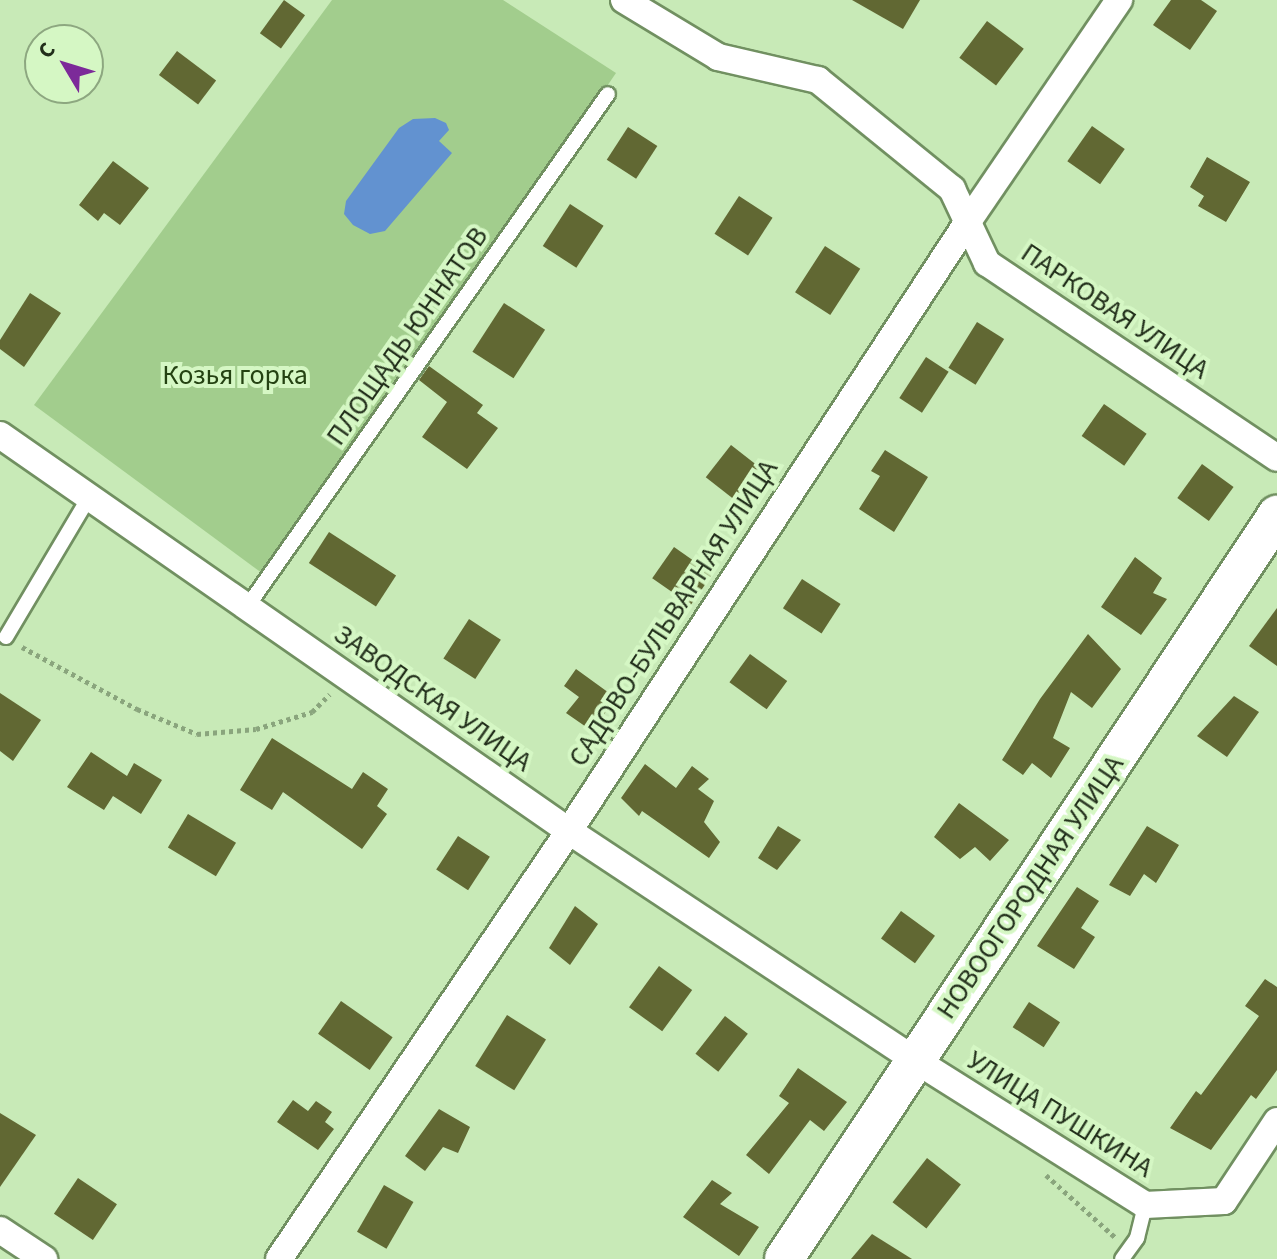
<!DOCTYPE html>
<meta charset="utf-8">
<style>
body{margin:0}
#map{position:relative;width:1277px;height:1259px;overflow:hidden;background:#c8eab7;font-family:"Source Sans 3",sans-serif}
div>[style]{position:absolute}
.green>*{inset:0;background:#a2cd8d}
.water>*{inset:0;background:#6292d0}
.building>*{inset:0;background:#616833;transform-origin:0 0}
.path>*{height:5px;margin-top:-2.5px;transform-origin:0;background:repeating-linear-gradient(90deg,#8aa57d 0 4px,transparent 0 8px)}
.roads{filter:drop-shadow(2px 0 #719061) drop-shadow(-2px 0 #719061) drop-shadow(0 2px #719061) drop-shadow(0 -2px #719061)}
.lane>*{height:14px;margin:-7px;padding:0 7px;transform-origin:7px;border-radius:7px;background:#fff}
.street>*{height:26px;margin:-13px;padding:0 13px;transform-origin:13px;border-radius:13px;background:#fff}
.secondary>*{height:38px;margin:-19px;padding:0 19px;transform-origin:19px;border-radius:19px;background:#fff}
span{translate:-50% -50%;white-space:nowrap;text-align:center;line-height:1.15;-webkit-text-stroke:8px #d5f7c4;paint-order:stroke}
.street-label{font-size:28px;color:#222f1b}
.park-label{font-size:28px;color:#244212}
.north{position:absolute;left:24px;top:24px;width:80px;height:80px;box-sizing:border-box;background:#d5f7c4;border:2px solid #8da780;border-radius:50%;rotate:308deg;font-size:22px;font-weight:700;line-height:32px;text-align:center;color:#222f1b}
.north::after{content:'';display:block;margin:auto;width:28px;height:36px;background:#7c2a99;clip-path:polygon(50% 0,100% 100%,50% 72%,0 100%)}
</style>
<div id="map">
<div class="green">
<i style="clip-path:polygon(332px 0,503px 0,616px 73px,270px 579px,34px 405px)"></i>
</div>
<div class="water">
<i style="clip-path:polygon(435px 118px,446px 123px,449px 130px,439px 141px,452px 153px,385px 231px,370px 234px,353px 225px,344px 214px,346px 201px,399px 128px,413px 119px)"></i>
</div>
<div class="building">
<i style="left:284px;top:0;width:26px;height:41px;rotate:36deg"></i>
<i style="clip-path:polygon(852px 0,920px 0,903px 29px)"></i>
<i style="clip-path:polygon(1171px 0,1201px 0,1217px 11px,1190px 50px,1153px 25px)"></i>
<i style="left:987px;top:21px;width:46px;height:46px;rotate:37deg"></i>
<i style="left:177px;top:51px;width:49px;height:30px;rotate:37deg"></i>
<i style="left:1092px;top:126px;width:40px;height:43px;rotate:35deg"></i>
<i style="left:628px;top:127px;width:35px;height:39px;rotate:33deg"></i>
<i style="clip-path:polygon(1207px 157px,1250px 182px,1226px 222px,1198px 206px,1204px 196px,1190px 187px)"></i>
<i style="clip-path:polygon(113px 161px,149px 188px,120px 225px,104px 213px,98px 221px,79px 205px)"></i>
<i style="left:739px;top:196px;width:40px;height:45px;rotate:33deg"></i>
<i style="left:570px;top:204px;width:40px;height:50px;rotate:33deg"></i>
<i style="left:825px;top:246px;width:42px;height:55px;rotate:33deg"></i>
<i style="clip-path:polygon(30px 293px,61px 313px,24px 367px,0 349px,0 340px)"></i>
<i style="left:504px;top:303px;width:49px;height:58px;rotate:33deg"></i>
<i style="left:977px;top:322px;width:32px;height:54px;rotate:32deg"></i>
<i style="left:926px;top:357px;width:27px;height:49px;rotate:33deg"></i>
<i style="clip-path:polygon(429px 366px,483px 405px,477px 413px,498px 428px,467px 469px,422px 437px,447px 402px,419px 380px)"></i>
<i style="left:1104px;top:404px;width:52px;height:39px;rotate:35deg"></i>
<i style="left:731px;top:445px;width:54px;height:41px;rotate:38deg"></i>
<i style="clip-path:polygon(885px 450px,928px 477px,894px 532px,859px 509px,880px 476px,871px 471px)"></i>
<i style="left:1202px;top:464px;width:39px;height:42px;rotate:36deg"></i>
<i style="left:329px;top:532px;width:80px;height:37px;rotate:33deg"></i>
<i style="left:674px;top:547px;width:47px;height:38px;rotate:35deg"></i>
<i style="clip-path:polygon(1135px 557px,1162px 578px,1153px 593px,1167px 599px,1141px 635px,1101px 607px)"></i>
<i style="left:802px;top:579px;width:46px;height:35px;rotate:33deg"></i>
<i style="clip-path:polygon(1277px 608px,1277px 666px,1249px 646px)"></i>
<i style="left:469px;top:619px;width:38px;height:47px;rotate:33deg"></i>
<i style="clip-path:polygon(1088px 634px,1121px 669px,1092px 708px,1071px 692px,1053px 738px,1070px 748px,1051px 778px,1032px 763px,1023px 775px,1002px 760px,1040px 699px)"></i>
<i style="left:750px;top:654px;width:46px;height:35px;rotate:36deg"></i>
<i style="clip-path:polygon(576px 669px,616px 698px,592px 731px,566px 713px,579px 697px,564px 686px)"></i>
<i style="clip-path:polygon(0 693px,41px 720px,13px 761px,0 751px)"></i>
<i style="clip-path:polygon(1234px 696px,1259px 712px,1227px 757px,1197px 736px)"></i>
<i style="clip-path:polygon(272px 738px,352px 789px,363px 772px,388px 789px,377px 806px,387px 814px,362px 849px,283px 792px,272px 810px,240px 790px)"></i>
<i style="clip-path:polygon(91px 752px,127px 776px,134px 763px,162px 780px,141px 814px,113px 796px,104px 810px,67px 787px)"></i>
<i style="clip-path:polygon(645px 764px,676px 788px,692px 766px,709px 779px,698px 789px,714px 801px,704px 822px,720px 842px,709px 858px,642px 811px,639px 816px,621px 798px)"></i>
<i style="clip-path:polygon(959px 803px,1009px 840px,990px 861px,975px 847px,960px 859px,934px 837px)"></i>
<i style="left:188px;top:814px;width:56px;height:39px;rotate:31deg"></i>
<i style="clip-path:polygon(778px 826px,801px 840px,777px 870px,758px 858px)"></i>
<i style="clip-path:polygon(1147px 826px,1179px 845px,1156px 883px,1144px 874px,1130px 896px,1109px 885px)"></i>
<i style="left:458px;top:836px;width:38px;height:40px;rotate:33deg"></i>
<i style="clip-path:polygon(1077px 887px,1099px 901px,1081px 928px,1095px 937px,1074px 969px,1037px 946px)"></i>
<i style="clip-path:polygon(575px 906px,598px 924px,570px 965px,549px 948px)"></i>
<i style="left:901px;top:911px;width:42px;height:34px;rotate:36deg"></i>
<i style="left:659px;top:966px;width:41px;height:51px;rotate:36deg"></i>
<i style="clip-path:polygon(1265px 979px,1277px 987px,1277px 1070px,1256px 1099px,1251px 1095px,1211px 1150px,1170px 1128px,1196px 1091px,1201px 1095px,1259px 1016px,1245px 1006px)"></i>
<i style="left:341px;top:1001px;width:63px;height:40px;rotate:35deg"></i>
<i style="left:1029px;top:1002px;width:37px;height:30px;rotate:33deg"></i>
<i style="left:507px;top:1015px;width:46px;height:60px;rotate:32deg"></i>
<i style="left:725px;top:1016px;width:29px;height:48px;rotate:38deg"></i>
<i style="clip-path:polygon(798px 1068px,847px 1102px,824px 1131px,810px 1120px,769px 1174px,746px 1155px,789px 1103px,779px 1096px)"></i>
<i style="clip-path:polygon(293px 1100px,308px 1111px,316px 1101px,332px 1112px,325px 1122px,334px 1129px,318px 1150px,277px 1122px)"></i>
<i style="clip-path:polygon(439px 1109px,470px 1127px,458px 1153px,443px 1147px,425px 1171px,405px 1156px)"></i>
<i style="clip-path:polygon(0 1113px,36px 1135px,0 1187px)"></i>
<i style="left:927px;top:1158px;width:43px;height:56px;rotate:38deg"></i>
<i style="left:78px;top:1178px;width:47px;height:43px;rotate:34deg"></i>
<i style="clip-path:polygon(712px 1180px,732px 1193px,720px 1204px,759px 1227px,739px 1256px,683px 1217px)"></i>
<i style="left:384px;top:1185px;width:34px;height:54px;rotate:30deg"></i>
<i style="clip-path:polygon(872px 1234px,912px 1259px,851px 1259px)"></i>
</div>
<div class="path">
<i style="left:22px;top:647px;width:131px;rotate:28.3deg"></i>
<i style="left:137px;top:709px;width:65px;rotate:22.6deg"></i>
<i style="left:197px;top:734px;width:59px;rotate:-4.8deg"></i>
<i style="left:256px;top:729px;width:59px;rotate:-16.9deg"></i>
<i style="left:312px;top:712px;width:25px;rotate:-45deg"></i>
<i style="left:1046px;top:1175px;width:94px;rotate:42deg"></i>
</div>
<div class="roads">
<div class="lane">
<i style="left:247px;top:607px;width:627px;rotate:-54.87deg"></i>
<i style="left:6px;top:637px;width:163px;rotate:-59.3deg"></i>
<i style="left:1122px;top:1259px;width:26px;rotate:-54deg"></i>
<i style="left:1137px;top:1238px;width:34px;rotate:-76deg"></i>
</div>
<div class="street">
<i style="left:624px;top:0;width:110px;rotate:31.2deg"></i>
<i style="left:718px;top:57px;width:103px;rotate:13deg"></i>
<i style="left:818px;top:80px;width:173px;rotate:39.1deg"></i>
<i style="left:952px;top:189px;width:82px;rotate:64.7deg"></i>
<i style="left:987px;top:263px;width:349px;rotate:33.9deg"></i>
<i style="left:0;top:435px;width:693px;rotate:34.84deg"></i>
<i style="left:569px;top:831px;width:415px;rotate:33.5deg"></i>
<i style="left:915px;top:1060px;width:272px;rotate:32.2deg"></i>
<i style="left:1145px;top:1205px;width:79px;rotate:-2.9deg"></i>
<i style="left:1224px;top:1201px;width:96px;rotate:-56.5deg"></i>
<i style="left:0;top:1230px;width:53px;rotate:33.4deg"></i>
<i style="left:279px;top:1259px;width:517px;rotate:-55.88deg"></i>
<i style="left:569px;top:831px;width:727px;rotate:-56.79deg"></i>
<i style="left:967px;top:223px;width:270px;rotate:-55.7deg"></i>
</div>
<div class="secondary">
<i style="left:784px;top:1259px;width:893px;rotate:-56.47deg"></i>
</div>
</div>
<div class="street-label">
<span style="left:1115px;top:311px;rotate:34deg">ПАРКОВАЯ УЛИЦА</span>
<span style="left:407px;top:336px;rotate:-55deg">ПЛОЩАДЬ ЮННАТОВ</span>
<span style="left:673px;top:613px;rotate:-57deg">САДОВО-БУЛЬВАРНАЯ УЛИЦА</span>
<span style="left:433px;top:698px;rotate:35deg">ЗАВОДСКАЯ УЛИЦА</span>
<span style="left:1030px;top:887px;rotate:-56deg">НОВООГОРОДНАЯ УЛИЦА</span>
<span style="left:1060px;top:1114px;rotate:32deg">УЛИЦА ПУШКИНА</span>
</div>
<div class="park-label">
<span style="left:235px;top:375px">Козья горка</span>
</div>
<div class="north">С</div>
</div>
